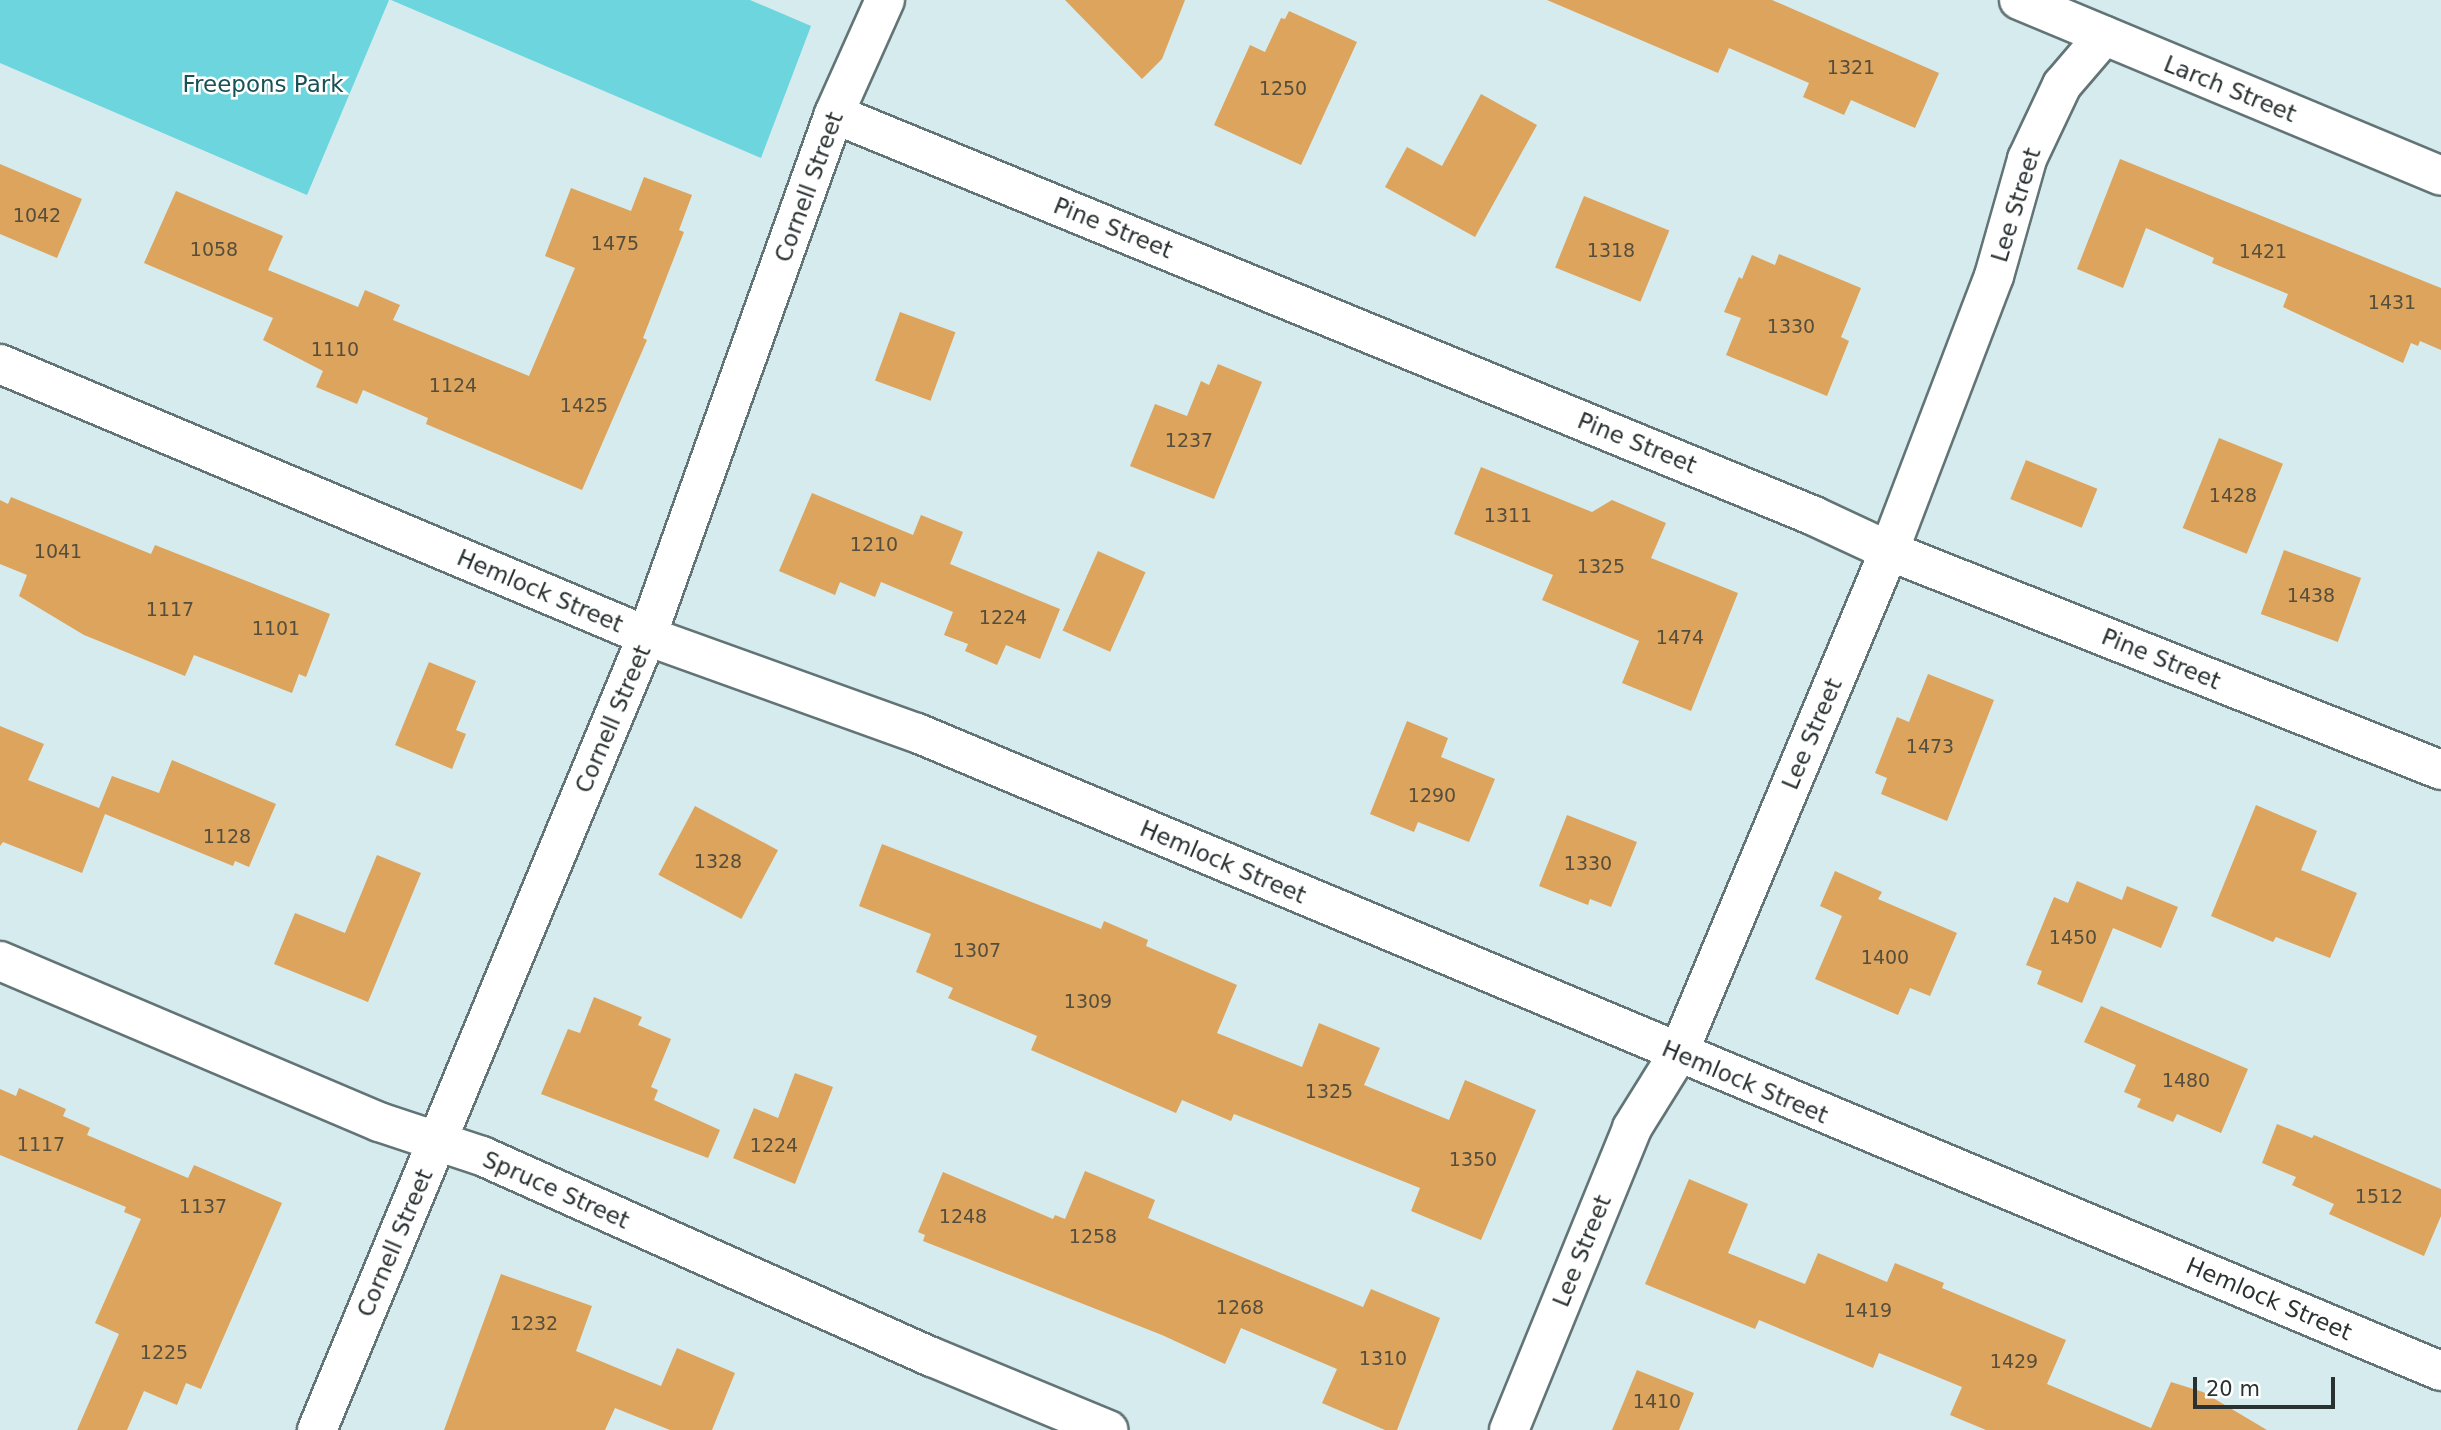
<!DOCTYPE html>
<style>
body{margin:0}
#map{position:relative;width:2441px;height:1430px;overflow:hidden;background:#d6ebed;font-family:"DejaVu Sans",sans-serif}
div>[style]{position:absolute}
.green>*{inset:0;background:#6cd5dd}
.building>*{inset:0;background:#dca45d;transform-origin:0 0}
.roads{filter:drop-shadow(2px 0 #627476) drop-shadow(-2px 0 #627476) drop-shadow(0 2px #627476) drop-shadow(0 -2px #627476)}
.minor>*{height:38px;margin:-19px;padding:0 19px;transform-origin:19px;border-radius:19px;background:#fff}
span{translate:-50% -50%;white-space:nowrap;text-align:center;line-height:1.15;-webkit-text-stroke:5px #fff;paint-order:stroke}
.number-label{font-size:19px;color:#564e3c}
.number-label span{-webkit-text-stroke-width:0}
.park-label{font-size:23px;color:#1a5154}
.street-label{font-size:23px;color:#293131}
.scale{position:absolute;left:2193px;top:1377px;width:142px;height:32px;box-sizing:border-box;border:4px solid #293131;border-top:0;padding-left:9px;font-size:21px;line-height:24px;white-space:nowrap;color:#293131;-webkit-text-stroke:5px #fff;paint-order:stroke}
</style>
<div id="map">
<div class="green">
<i style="clip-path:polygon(0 0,389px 0,307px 195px,0 63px)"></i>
<i style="clip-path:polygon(391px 0,750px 0,811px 26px,761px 158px)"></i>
</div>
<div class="building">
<i style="clip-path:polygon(1065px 0,1185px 0,1162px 59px,1142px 79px)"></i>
<i style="clip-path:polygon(1547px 0,1772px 0,1939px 73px,1915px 128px,1851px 100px,1844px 115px,1803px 97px,1809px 83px,1729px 48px,1718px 73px)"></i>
<i style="clip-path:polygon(1289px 11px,1357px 42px,1301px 165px,1214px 125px,1250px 45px,1265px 52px,1281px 18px,1285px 19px)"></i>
<i style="clip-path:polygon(1481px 94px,1537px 125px,1475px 237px,1385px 187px,1407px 147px,1442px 166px)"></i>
<i style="clip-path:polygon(2120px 159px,2441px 288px,2441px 350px,2420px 341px,2418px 346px,2411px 343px,2403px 363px,2283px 307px,2288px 294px,2212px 263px,2214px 258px,2146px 228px,2123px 288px,2077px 269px)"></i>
<i style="clip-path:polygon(0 164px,82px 199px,57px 258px,0 234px)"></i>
<i style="clip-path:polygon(644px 177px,692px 195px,679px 230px,684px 232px,643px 338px,647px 340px,582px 490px,426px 424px,428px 418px,363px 390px,357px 404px,316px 387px,323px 371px,263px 340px,273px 318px,144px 263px,176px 191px,283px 236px,268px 270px,358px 307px,365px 290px,400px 305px,393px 320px,529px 376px,575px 268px,545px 256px,571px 188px,631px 211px)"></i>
<i style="left:1584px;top:196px;width:92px;height:77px;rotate:22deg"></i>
<i style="clip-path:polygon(1779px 254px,1861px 288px,1841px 337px,1849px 341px,1827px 396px,1726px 355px,1741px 318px,1724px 312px,1739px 277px,1742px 279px,1752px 255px,1775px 265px)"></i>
<i style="left:900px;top:312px;width:59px;height:73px;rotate:20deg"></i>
<i style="clip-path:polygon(1218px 364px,1262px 382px,1214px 499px,1130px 466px,1155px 404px,1187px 416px,1201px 381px,1209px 385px)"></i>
<i style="left:2219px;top:438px;width:69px;height:97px;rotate:22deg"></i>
<i style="left:2026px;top:460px;width:77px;height:42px;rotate:22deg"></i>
<i style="clip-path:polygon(1481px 467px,1592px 512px,1612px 500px,1666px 523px,1651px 558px,1738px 593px,1691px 711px,1622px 683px,1639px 641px,1542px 600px,1553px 575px,1454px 534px)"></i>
<i style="clip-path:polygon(812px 493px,913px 535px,921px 515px,963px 532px,950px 564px,1060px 609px,1040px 659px,1006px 645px,997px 665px,965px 651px,968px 644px,944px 635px,953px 612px,881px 582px,875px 597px,840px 582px,835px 595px,779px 571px)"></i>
<i style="clip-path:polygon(11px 497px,151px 554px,155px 545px,330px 614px,306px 677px,299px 674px,292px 693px,194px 655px,185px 676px,84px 635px,19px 596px,27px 575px,0 564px,0 500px,8px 504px)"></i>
<i style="left:2284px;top:550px;width:82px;height:68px;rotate:20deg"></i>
<i style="left:1098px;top:551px;width:52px;height:87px;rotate:24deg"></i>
<i style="clip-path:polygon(429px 662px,476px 681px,456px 730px,466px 734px,452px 769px,395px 745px)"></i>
<i style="clip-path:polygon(1928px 674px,1994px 700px,1947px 821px,1881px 794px,1887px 778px,1875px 773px,1897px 717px,1909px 722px)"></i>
<i style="clip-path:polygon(1407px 721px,1448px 738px,1441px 757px,1495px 779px,1469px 842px,1418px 822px,1414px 832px,1370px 814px)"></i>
<i style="clip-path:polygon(0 726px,44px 744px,28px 780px,99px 808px,112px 776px,159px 793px,172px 760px,276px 804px,249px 867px,235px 861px,233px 866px,105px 814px,82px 873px,3px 842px,0 846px)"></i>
<i style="clip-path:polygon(2256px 805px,2317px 831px,2301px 870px,2357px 893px,2330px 958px,2276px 937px,2273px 942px,2211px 916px)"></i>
<i style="left:695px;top:806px;width:94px;height:78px;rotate:28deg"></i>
<i style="clip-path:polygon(1567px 815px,1637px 842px,1611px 907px,1590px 899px,1588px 905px,1539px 886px)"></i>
<i style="clip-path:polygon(882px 844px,1101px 929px,1104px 921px,1148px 940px,1146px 946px,1237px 985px,1217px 1033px,1302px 1067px,1319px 1023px,1380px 1048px,1364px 1085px,1449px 1120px,1465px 1080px,1536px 1110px,1481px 1240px,1411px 1211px,1420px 1188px,1234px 1114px,1231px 1121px,1182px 1100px,1176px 1113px,1031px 1050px,1037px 1036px,948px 998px,953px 988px,916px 972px,931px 934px,859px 906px)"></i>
<i style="clip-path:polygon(377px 855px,421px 873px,368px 1002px,274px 964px,295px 913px,345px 933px)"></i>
<i style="clip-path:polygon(1835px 871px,1882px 892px,1878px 899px,1957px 933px,1930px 996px,1910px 988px,1898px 1015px,1815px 979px,1842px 916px,1820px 906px)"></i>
<i style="clip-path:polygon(2077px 881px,2122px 900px,2127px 886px,2178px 907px,2161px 948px,2113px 928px,2082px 1003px,2037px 984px,2042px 971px,2026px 965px,2054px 897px,2068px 903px)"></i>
<i style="clip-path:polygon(594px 997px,642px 1017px,638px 1025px,671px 1039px,651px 1087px,658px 1090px,654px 1100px,720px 1130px,708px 1158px,541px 1094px,568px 1029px,580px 1033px)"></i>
<i style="clip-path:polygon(2101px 1006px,2248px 1069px,2221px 1133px,2177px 1114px,2173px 1122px,2137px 1107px,2141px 1099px,2124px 1092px,2136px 1065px,2084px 1042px)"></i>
<i style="clip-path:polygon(795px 1073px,833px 1087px,795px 1184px,733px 1158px,754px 1108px,778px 1118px)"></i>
<i style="clip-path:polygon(19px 1088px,66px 1109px,63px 1116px,90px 1128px,87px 1135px,188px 1178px,194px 1165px,282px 1203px,201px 1389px,186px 1383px,177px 1405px,144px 1391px,127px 1430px,77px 1430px,119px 1334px,95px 1323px,141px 1219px,124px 1212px,126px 1207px,0 1155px,0 1089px,16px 1096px)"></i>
<i style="clip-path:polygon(2277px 1124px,2312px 1138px,2314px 1135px,2441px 1189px,2441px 1216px,2424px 1256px,2329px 1214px,2334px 1204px,2292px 1185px,2296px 1177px,2262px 1163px)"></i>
<i style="clip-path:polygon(1085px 1171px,1155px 1200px,1148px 1218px,1363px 1307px,1371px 1289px,1440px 1318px,1397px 1430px,1385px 1430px,1322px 1403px,1337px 1369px,1241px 1328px,1225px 1364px,1162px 1335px,923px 1241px,925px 1235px,918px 1232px,943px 1172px,1053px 1219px,1055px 1215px,1065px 1219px)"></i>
<i style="clip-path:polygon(1689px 1179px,1748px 1204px,1728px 1253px,1805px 1284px,1818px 1253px,1887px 1282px,1895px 1263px,1944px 1283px,1942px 1288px,2066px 1340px,2047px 1384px,2151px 1428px,2171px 1382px,2203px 1392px,2267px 1430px,1986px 1430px,1950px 1415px,1962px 1387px,1879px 1353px,1873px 1368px,1759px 1320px,1755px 1329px,1645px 1284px)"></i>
<i style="clip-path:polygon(501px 1274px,592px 1306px,576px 1351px,661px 1386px,677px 1348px,735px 1373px,712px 1430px,670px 1430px,615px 1408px,605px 1430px,444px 1430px)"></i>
<i style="clip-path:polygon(1637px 1370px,1694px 1393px,1679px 1430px,1612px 1430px)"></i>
</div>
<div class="roads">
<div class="minor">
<i style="left:2019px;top:0;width:457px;rotate:22.6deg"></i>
<i style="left:834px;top:114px;width:1059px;rotate:22.3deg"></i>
<i style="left:1814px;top:516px;width:83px;rotate:25deg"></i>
<i style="left:1889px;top:551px;width:594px;rotate:21.64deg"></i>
<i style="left:0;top:364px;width:702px;rotate:22.8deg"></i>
<i style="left:647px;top:636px;width:287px;rotate:19.8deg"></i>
<i style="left:917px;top:733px;width:1652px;rotate:22.72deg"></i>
<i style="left:0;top:961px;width:412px;rotate:23deg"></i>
<i style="left:379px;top:1122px;width:108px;rotate:18.3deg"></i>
<i style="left:482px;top:1156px;width:493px;rotate:24.1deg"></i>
<i style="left:932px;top:1357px;width:191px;rotate:22.5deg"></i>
<i style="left:317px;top:1430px;width:860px;rotate:-67.43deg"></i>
<i style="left:647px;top:636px;width:554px;rotate:-70.29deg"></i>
<i style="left:834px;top:114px;width:125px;rotate:-65.9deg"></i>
<i style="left:1509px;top:1430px;width:326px;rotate:-67.8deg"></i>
<i style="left:1632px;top:1128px;width:87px;rotate:-58.1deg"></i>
<i style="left:1678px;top:1054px;width:545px;rotate:-67.24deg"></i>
<i style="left:1889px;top:551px;width:294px;rotate:-69.1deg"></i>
<i style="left:1994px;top:276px;width:122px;rotate:-74.2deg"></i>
<i style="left:2027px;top:159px;width:82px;rotate:-64.7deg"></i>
<i style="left:2062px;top:85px;width:65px;rotate:-49.4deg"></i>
</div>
</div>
<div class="number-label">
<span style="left:1851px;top:68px">1321</span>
<span style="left:1283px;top:89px">1250</span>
<span style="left:37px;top:216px">1042</span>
<span style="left:615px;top:244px">1475</span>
<span style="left:214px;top:250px">1058</span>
<span style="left:1611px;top:251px">1318</span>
<span style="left:2263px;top:252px">1421</span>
<span style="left:2392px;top:303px">1431</span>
<span style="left:1791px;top:327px">1330</span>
<span style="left:335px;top:350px">1110</span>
<span style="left:453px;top:386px">1124</span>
<span style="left:584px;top:406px">1425</span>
<span style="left:1189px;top:441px">1237</span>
<span style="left:2233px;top:496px">1428</span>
<span style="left:1508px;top:516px">1311</span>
<span style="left:874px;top:545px">1210</span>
<span style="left:58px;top:552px">1041</span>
<span style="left:1601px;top:567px">1325</span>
<span style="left:2311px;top:596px">1438</span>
<span style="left:170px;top:610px">1117</span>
<span style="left:1003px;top:618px">1224</span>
<span style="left:276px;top:629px">1101</span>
<span style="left:1680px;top:638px">1474</span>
<span style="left:1930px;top:747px">1473</span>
<span style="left:1432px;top:796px">1290</span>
<span style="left:227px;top:837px">1128</span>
<span style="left:718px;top:862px">1328</span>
<span style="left:1588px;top:864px">1330</span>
<span style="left:2073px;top:938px">1450</span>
<span style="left:977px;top:951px">1307</span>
<span style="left:1885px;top:958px">1400</span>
<span style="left:1088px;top:1002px">1309</span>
<span style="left:2186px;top:1081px">1480</span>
<span style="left:1329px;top:1092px">1325</span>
<span style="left:41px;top:1145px">1117</span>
<span style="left:774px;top:1146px">1224</span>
<span style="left:1473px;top:1160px">1350</span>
<span style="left:2379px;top:1197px">1512</span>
<span style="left:203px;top:1207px">1137</span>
<span style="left:963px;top:1217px">1248</span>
<span style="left:1093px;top:1237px">1258</span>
<span style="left:1240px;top:1308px">1268</span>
<span style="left:1868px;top:1311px">1419</span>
<span style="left:534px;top:1324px">1232</span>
<span style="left:164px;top:1353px">1225</span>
<span style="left:1383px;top:1359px">1310</span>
<span style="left:2014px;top:1362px">1429</span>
<span style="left:1657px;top:1402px">1410</span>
</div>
<div class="park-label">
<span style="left:263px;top:84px">Freepons Park</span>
</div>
<div class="street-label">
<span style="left:2230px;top:89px;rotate:22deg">Larch Street</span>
<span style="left:809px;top:187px;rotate:-70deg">Cornell Street</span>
<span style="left:2016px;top:205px;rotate:-73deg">Lee Street</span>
<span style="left:1113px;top:228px;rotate:22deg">Pine Street</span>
<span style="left:1637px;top:443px;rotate:22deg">Pine Street</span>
<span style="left:540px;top:591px;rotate:23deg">Hemlock Street</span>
<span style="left:2161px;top:659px;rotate:22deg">Pine Street</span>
<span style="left:613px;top:719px;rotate:-67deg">Cornell Street</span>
<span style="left:1812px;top:734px;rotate:-67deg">Lee Street</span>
<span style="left:1223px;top:862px;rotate:23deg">Hemlock Street</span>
<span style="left:1745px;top:1082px;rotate:23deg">Hemlock Street</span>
<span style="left:556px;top:1190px;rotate:24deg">Spruce Street</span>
<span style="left:395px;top:1243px;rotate:-67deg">Cornell Street</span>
<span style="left:1582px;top:1251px;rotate:-68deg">Lee Street</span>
<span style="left:2269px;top:1299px;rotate:23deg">Hemlock Street</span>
</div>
<div class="scale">20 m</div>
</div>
